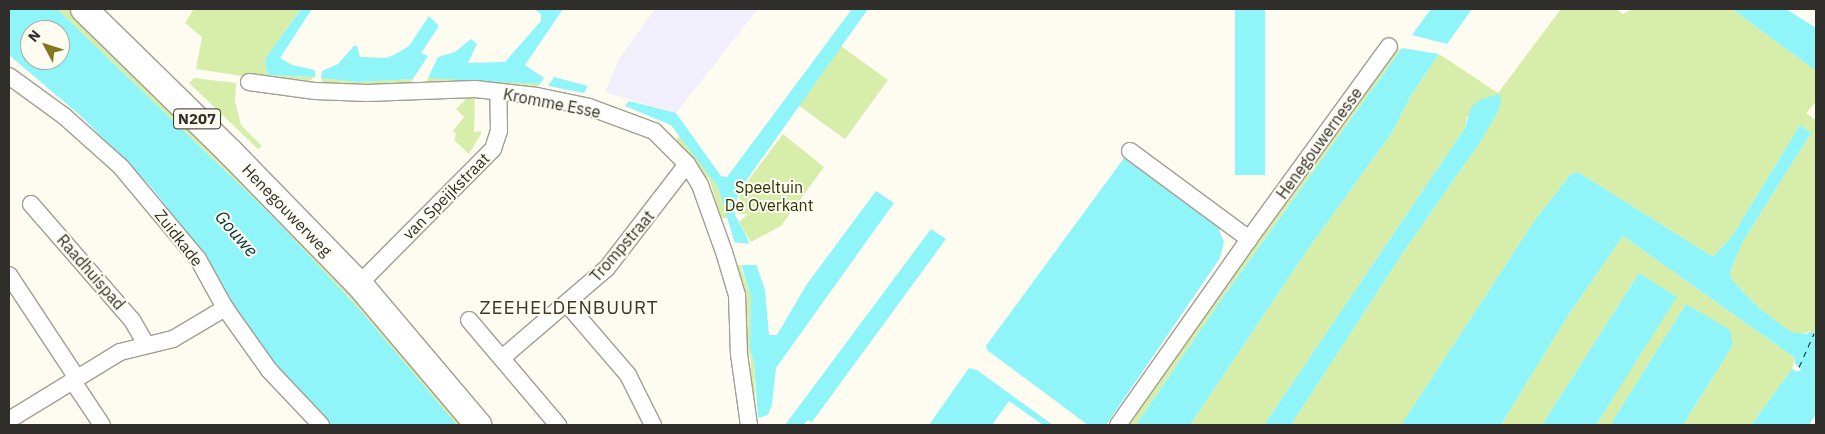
<!DOCTYPE html>
<style>
body{margin:0}
#map{position:relative;width:1825px;height:434px;overflow:hidden;background:#fefbf0;font-family:"IBM Plex Sans",sans-serif}
div>[style]{position:absolute}
.commercial>*{inset:0;background:#f1effc}
.green>*{inset:0;background:#d7eeaa;transform-origin:0 0}
.water>*{inset:0;background:#8ff5f9;transform-origin:0 0}
.pier>*{inset:0;background:#fefbf0}
.ferry>*{height:1px;margin-top:-0.5px;transform-origin:0;background:repeating-linear-gradient(90deg,#013637 0 6px,transparent 0 11px)}
.roads{filter:drop-shadow(1px 0 #a29e94) drop-shadow(-1px 0 #a29e94) drop-shadow(0 1px #a29e94) drop-shadow(0 -1px #a29e94)}
.minor>*{height:16px;margin:-8px;padding:0 8px;transform-origin:8px;border-radius:8px;background:#fff}
.primary>*{height:26px;margin:-13px;padding:0 13px;transform-origin:13px;border-radius:13px;background:#fff}
span{translate:-50% -50%;white-space:nowrap;text-align:center;line-height:1.15;-webkit-text-stroke:4px #fefbf0;paint-order:stroke}
.shield-label span{padding:1px 4px;background:#fefbf0;border:1px solid;border-radius:4px;-webkit-text-stroke-width:0}
.shield-label{font-size:15px;color:#2f2e2a;font-weight:700}
.street-label{font-size:16px;color:#2f2e2a}
.park-label{font-size:16px;color:#2a3702}
.water-label{font-size:18px;color:#013637;font-style:italic}
.quarter-label{font-size:19px;color:#3a372f;letter-spacing:1px}
.frame{position:absolute;inset:0;border:10px solid #2f2e2a;pointer-events:none}
.north{position:absolute;left:20px;top:20px;width:50px;height:50px;box-sizing:border-box;background:#fefbf0;border:1px solid #aba9a1;border-radius:50%;rotate:310deg;font-size:14px;font-weight:700;line-height:20px;text-align:center;color:#2f2e2a}
.north::after{content:'';display:block;margin:auto;width:18px;height:22px;background:#80781d;clip-path:polygon(50% 0,100% 100%,50% 72%,0 100%)}
</style>
<div id="map">
<div class="commercial">
<i style="clip-path:polygon(655px 9px,758px 9px,676px 113px,605px 92px,620px 57px)"></i>
</div>
<div class="green">
<i style="clip-path:polygon(57px 9px,69px 9px,310px 247px,466px 425px,457px 425px,360px 310px,270px 214px)"></i>
<i style="clip-path:polygon(194px 9px,301px 9px,265px 59px,268px 75px,315px 77px,303px 85px,196px 69px,202px 37px,185px 23px)"></i>
<i style="clip-path:polygon(1561px 9px,1616px 9px,1623px 14px,1632px 9px,1732px 9px,1816px 71px,1816px 102px,1806px 113px,1816px 120px,1816px 335px,1811px 331px,1798px 335px,1791px 333px,1758px 307px,1732px 280px,1730px 272px,1743px 241px,1811px 133px,1800px 125px,1732px 236px,1713px 257px,1578px 172px,1571px 174px,1535px 220px,1401px 425px,1291px 425px,1404px 251px,1481px 141px,1489px 126px,1467px 116px,1465px 128px,1264px 425px,1190px 425px,1306px 252px,1393px 131px,1410px 97px,1439px 54px,1498px 93px)"></i>
<i style="left:841px;top:46px;width:58px;height:73px;rotate:36deg"></i>
<i style="clip-path:polygon(1402px 48px,1221px 300px,1136px 425px,1126px 425px,1213px 297px,1394px 52px)"></i>
<i style="clip-path:polygon(445px 76px,507px 82px,540px 84px,536px 89px,427px 82px,428px 78px)"></i>
<i style="clip-path:polygon(194px 78px,236px 83px,235px 101px,241px 125px,262px 146px,258px 149px,189px 83px)"></i>
<i style="clip-path:polygon(321px 78px,358px 82px,413px 79px,409px 85px,324px 86px)"></i>
<i style="clip-path:polygon(467px 98px,475px 98px,474px 132px,481px 131px,481px 134px,469px 154px,454px 140px,456px 134px,453px 131px,464px 117px,456px 109px)"></i>
<i style="clip-path:polygon(681px 134px,718px 187px,729px 218px,721px 218px,709px 178px,703px 176px,676px 140px)"></i>
<i style="clip-path:polygon(783px 134px,824px 167px,781px 226px,751px 242px,739px 222px,748px 214px,738px 214px,741px 190px)"></i>
<i style="clip-path:polygon(1623px 236px,1795px 358px,1792px 369px,1751px 425px,1683px 425px,1733px 345px,1686px 304px,1610px 425px,1596px 425px,1676px 297px,1639px 273px,1542px 425px,1501px 425px,1567px 317px)"></i>
<i style="clip-path:polygon(740px 264px,751px 297px,750px 348px,754px 362px,756px 418px,753px 418px,746px 374px,750px 374px,751px 362px,750px 354px,745px 354px,736px 265px)"></i>
</div>
<div class="water">
<i style="clip-path:polygon(evenodd,9px 9px,57px 9px,270px 214px,360px 310px,457px 425px,330px 425px,273px 362px,245px 325px,199px 248px,152px 188px,82px 117px,9px 55px,9px 9px,30px 30px,60px 30px,60px 60px,30px 60px,30px 30px)"></i>
<i style="clip-path:polygon(301px 9px,312px 9px,280px 58px,292px 65px,315px 70px,315px 77px,268px 75px,265px 59px)"></i>
<i style="clip-path:polygon(534px 9px,563px 9px,525px 65px,544px 78px,540px 84px,428px 78px,438px 57px,455px 52px,471px 39px,477px 44px,468px 63px,505px 62px,541px 21px,541px 14px)"></i>
<i style="clip-path:polygon(852px 9px,868px 9px,741px 188px,735px 204px,735px 215px,746px 235px,765px 290px,769px 335px,777px 335px,807px 284px,876px 191px,894px 203px,776px 368px,772px 404px,768px 415px,758px 418px,754px 362px,750px 348px,751px 297px,718px 187px,671px 125px,625px 106px,629px 101px,676px 113px,721px 176px,727px 177px)"></i>
<i style="left:1235px;top:9px;width:30px;height:166px"></i>
<i style="clip-path:polygon(1431px 9px,1472px 9px,1447px 44px,1412px 35px)"></i>
<i style="clip-path:polygon(1732px 9px,1786px 9px,1816px 28px,1816px 71px)"></i>
<i style="clip-path:polygon(429px 16px,439px 26px,421px 53px,428px 56px,413px 79px,358px 82px,321px 78px,322px 71px,338px 64px,354px 46px,357px 46px,360px 57px,386px 58px,394px 55px,409px 46px)"></i>
<i style="clip-path:polygon(1402px 48px,1439px 54px,1410px 97px,1393px 131px,1306px 252px,1190px 425px,1136px 425px,1221px 300px)"></i>
<i style="clip-path:polygon(554px 77px,584px 85px,588px 86px,584px 93px,548px 86px)"></i>
<i style="clip-path:polygon(1498px 94px,1501px 98px,1499px 110px,1481px 141px,1404px 251px,1291px 425px,1264px 425px,1465px 128px,1471px 107px,1480px 100px)"></i>
<i style="clip-path:polygon(1800px 125px,1811px 133px,1743px 241px,1730px 272px,1732px 280px,1758px 307px,1791px 332px,1807px 334px,1811px 331px,1816px 335px,1816px 414px,1809px 425px,1751px 425px,1792px 369px,1798px 372px,1801px 369px,1795px 364px,1795px 358px,1623px 236px,1567px 317px,1501px 425px,1401px 425px,1535px 220px,1571px 174px,1578px 172px,1713px 257px,1732px 236px)"></i>
<i style="clip-path:polygon(1124px 158px,1218px 227px,1224px 242px,1220px 258px,1106px 425px,1088px 425px,987px 350px,986px 346px)"></i>
<i style="clip-path:polygon(931px 229px,946px 239px,812px 422px,808px 420px,803px 425px,785px 425px)"></i>
<i style="clip-path:polygon(1639px 273px,1677px 297px,1596px 425px,1542px 425px)"></i>
<i style="clip-path:polygon(1686px 304px,1730px 330px,1733px 345px,1683px 425px,1610px 425px)"></i>
<i style="clip-path:polygon(969px 368px,977px 370px,1053px 425px,1043px 425px,1009px 401px,992px 425px,929px 425px)"></i>
</div>
<div class="pier">
<i style="clip-path:polygon(732px 242px,751px 244px,758px 265px,737px 265px)"></i>
</div>
<div class="ferry">
<i style="left:1799px;top:367px;width:37px;rotate:-66deg"></i>
</div>
<div class="roads">
<div class="minor">
<i style="left:9px;top:76px;width:68px;rotate:36deg"></i>
<i style="left:64px;top:116px;width:76px;rotate:41.8deg"></i>
<i style="left:121px;top:167px;width:120px;rotate:50.1deg"></i>
<i style="left:198px;top:259px;width:56px;rotate:61.1deg"></i>
<i style="left:225px;top:308px;width:76px;rotate:54.6deg"></i>
<i style="left:269px;top:370px;width:76px;rotate:46.6deg"></i>
<i style="left:249px;top:82px;width:67px;rotate:7.8deg"></i>
<i style="left:315px;top:91px;width:52px;rotate:2.2deg"></i>
<i style="left:367px;top:93px;width:108px;rotate:-2.1deg"></i>
<i style="left:475px;top:89px;width:62px;rotate:6.4deg"></i>
<i style="left:537px;top:96px;width:53px;rotate:11.9deg"></i>
<i style="left:589px;top:107px;width:69px;rotate:20.3deg"></i>
<i style="left:654px;top:131px;width:47px;rotate:45deg"></i>
<i style="left:687px;top:164px;width:25px;rotate:58deg"></i>
<i style="left:700px;top:185px;width:71px;rotate:70.3deg"></i>
<i style="left:724px;top:252px;width:45px;rotate:73.2deg"></i>
<i style="left:737px;top:295px;width:59px;rotate:88.1deg"></i>
<i style="left:739px;top:354px;width:72px;rotate:82deg"></i>
<i style="left:31px;top:204px;width:154px;rotate:49deg"></i>
<i style="left:132px;top:320px;width:28px;rotate:60deg"></i>
<i style="left:1249px;top:239px;width:238px;rotate:-54deg"></i>
<i style="left:9px;top:275px;width:123px;rotate:56.6deg"></i>
<i style="left:359px;top:284px;width:190px;rotate:-45.2deg"></i>
<i style="left:493px;top:149px;width:19px;rotate:-72deg"></i>
<i style="left:499px;top:131px;width:39px;rotate:-91deg"></i>
<i style="left:567px;top:304px;width:94px;rotate:49.3deg"></i>
<i style="left:628px;top:375px;width:56px;rotate:63.4deg"></i>
<i style="left:469px;top:320px;width:138px;rotate:49.7deg"></i>
<i style="left:502px;top:358px;width:138px;rotate:-40.6deg"></i>
<i style="left:607px;top:268px;width:131px;rotate:-52.4deg"></i>
<i style="left:72px;top:380px;width:54px;rotate:56.3deg"></i>
<i style="left:9px;top:420px;width:130px;rotate:-31.5deg"></i>
<i style="left:120px;top:352px;width:55px;rotate:-13.8deg"></i>
<i style="left:173px;top:339px;width:61px;rotate:-30.8deg"></i>
<i style="left:1118px;top:425px;width:228px;rotate:-54.8deg"></i>
<i style="left:1249px;top:239px;width:148px;rotate:-143.5deg"></i>
</div>
<div class="primary">
<i style="left:84px;top:9px;width:204px;rotate:44.4deg"></i>
<i style="left:230px;top:152px;width:185px;rotate:45.7deg"></i>
<i style="left:359px;top:284px;width:185px;rotate:49.8deg"></i>
</div>
</div>
<div class="shield-label">
<span style="left:197px;top:119px">N207</span>
</div>
<div class="street-label">
<span style="left:552px;top:103px;rotate:11deg">Kromme Esse</span>
<span style="left:1319px;top:143px;rotate:-54deg">Henegouwernesse</span>
<span style="left:446px;top:196px;rotate:-45deg">van Speijkstraat</span>
<span style="left:287px;top:210px;rotate:46deg">Henegouwerweg</span>
<span style="left:179px;top:238px;rotate:52deg">Zuidkade</span>
<span style="left:622px;top:246px;rotate:-49deg">Trompstraat</span>
<span style="left:91px;top:272px;rotate:49deg">Raadhuispad</span>
</div>
<div class="park-label">
<span style="left:769px;top:196px">Speeltuin<br>De Overkant</span>
</div>
<div class="water-label">
<span style="left:236px;top:234px;rotate:49deg">Gouwe</span>
</div>
<div class="quarter-label">
<span style="left:569px;top:308px">ZEEHELDENBUURT</span>
</div>
<div class="frame"></div>
<div class="north">N</div>
</div>
